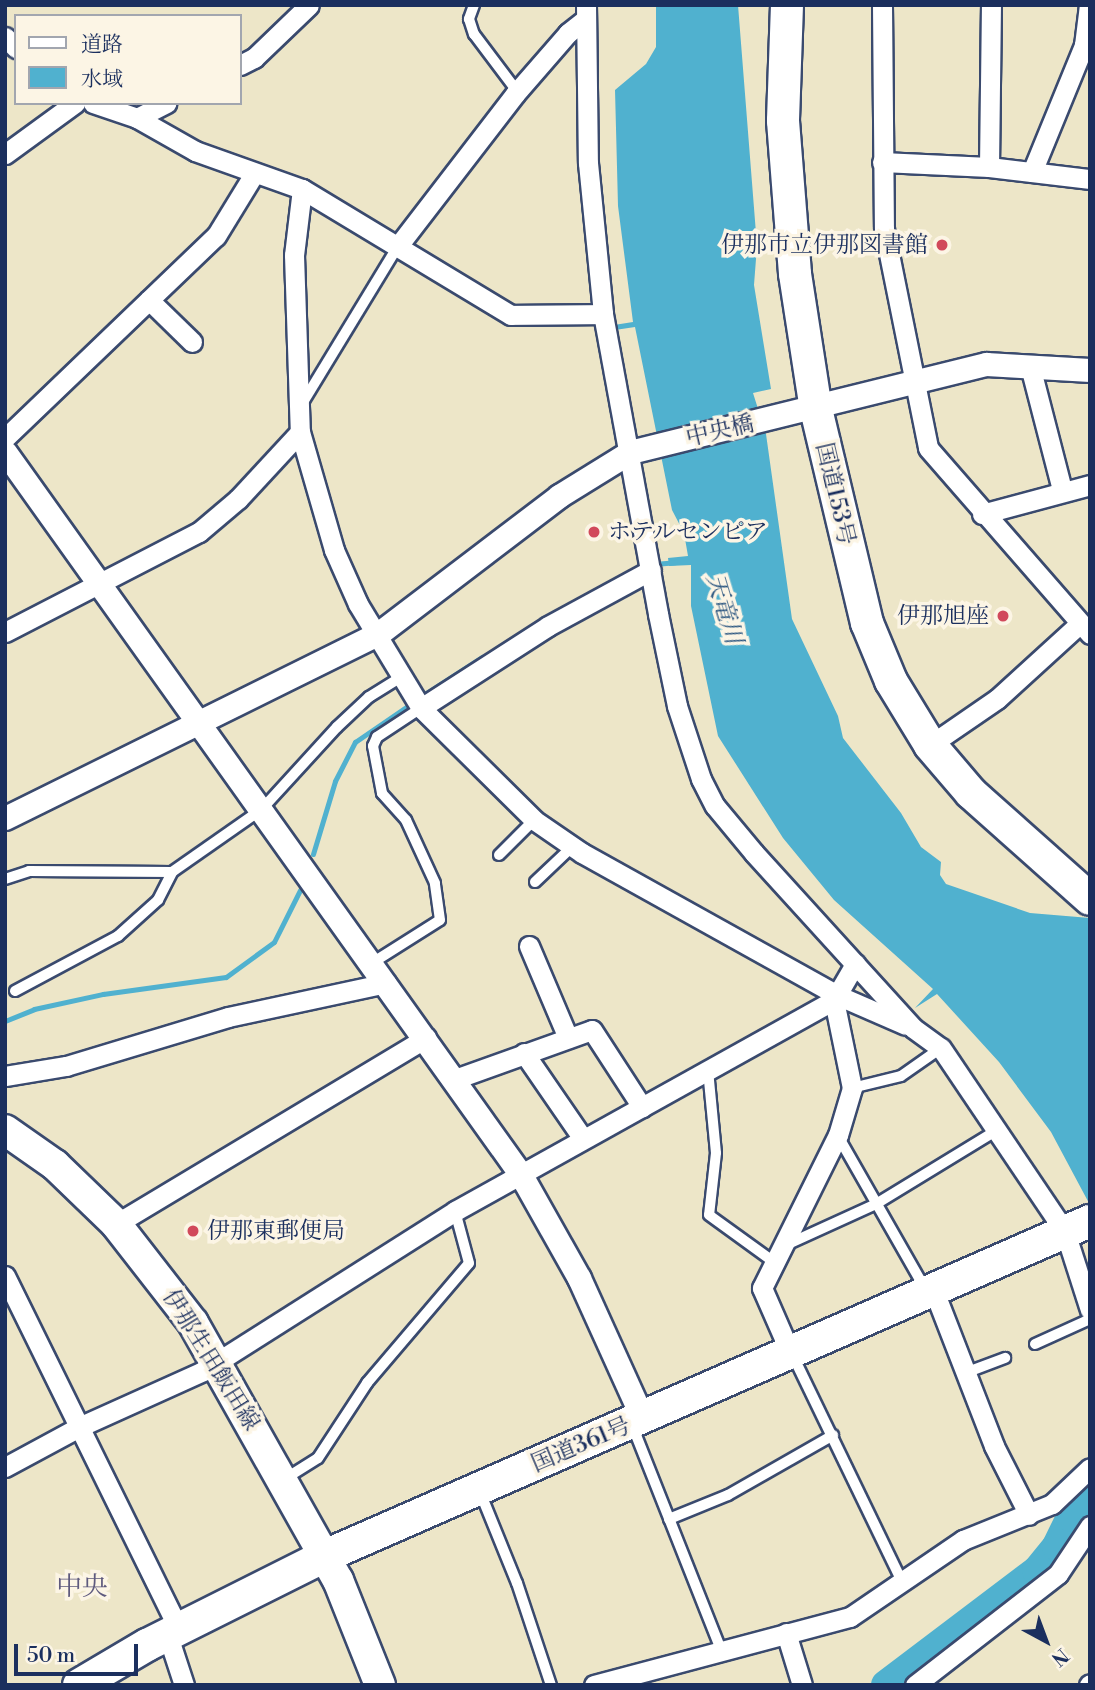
<!DOCTYPE html>
<meta charset="utf-8">
<style>
body{margin:0}
#map{position:relative;width:1095px;height:1690px;overflow:hidden;background:#ede6c8;font-family:"Libre Bodoni","Noto Serif JP",serif}
div>[style]{position:absolute}
.water>*{inset:0;background:#50b1cf}
.stream>*{height:5px;margin:-2.5px;padding:0 2.5px;transform-origin:2.5px;border-radius:2.5px;background:#50b1cf}
.river>*{height:30px;margin:-15px;padding:0 15px;transform-origin:15px;border-radius:15px;background:#50b1cf}
.roads{filter:drop-shadow(2px 0 #3a4a6e) drop-shadow(-2px 0 #3a4a6e) drop-shadow(0 2px #3a4a6e) drop-shadow(0 -2px #3a4a6e)}
.service>*{height:10px;margin:-5px;padding:0 5px;transform-origin:5px;border-radius:5px;background:#fff}
.minor>*{height:19px;margin:-9.5px;padding:0 9.5px;transform-origin:9.5px;border-radius:9.5px;background:#fff}
.tertiary>*{height:23px;margin:-11.5px;padding:0 11.5px;transform-origin:11.5px;border-radius:11.5px;background:#fff}
.primary>*{height:30px;margin:-15px;padding:0 15px;transform-origin:15px;border-radius:15px;background:#fff}
.trunk>*{height:32px;margin:-16px;padding:0 16px;transform-origin:16px;border-radius:16px;background:#fff}
.dots>*{width:19px;height:19px;translate:-50% -50%;box-sizing:border-box;border:4px solid #fcf5e5;border-radius:50%}
span{translate:-50% -50%;white-space:nowrap;text-align:center;line-height:1.15;-webkit-text-stroke:7px #fcf5e5;paint-order:stroke}
.poi-label{font-size:23px;color:#1b2f5e}
.right{translate:-100% -50%;text-align:right}
.left{translate:0 -50%;text-align:left}
.street-label{font-size:23px;color:#1b2f5e}
.water-label{font-size:24px;color:#2b5680;font-style:italic}
.quarter-label{font-size:26px;color:#5e5a7e}
.frame{position:absolute;inset:0;border:7px solid #1b2f5e;pointer-events:none}
.legend{position:absolute;left:14px;top:14px;width:228px;height:91px;box-sizing:border-box;background:#fcf5e5;border:2px solid #a2a6af;margin:0;padding:9px 12px;list-style:none;font-size:21px;color:#1b2f5e}
.legend li{display:flex;align-items:center;gap:14px;height:35px}
.legend b{width:35px;border:2px solid #a2a6af}
.north{position:absolute;left:1011px;top:1606px;width:70px;height:70px;-webkit-text-stroke:5px #fcf5e5;paint-order:stroke;rotate:139deg;font-size:19px;font-weight:700;line-height:28px;text-align:center;color:#1b2f5e}
.north::after{content:'';display:block;margin:auto;width:24px;height:32px;background:#1b2f5e;clip-path:polygon(50% 0,100% 100%,50% 72%,0 100%)}
.scale{position:absolute;left:14px;top:1644px;width:124px;height:32px;box-sizing:border-box;border:4px solid #1b2f5e;border-top:0;padding-left:9px;font-size:21px;line-height:24px;white-space:nowrap;color:#1b2f5e;-webkit-text-stroke:5px #fcf5e5;paint-order:stroke}
</style>
<div id="map">
<div class="water">
<i style="clip-path:polygon(656px 5px,738px 5px,757px 246px,754px 285px,771px 389px,753px 393px,766px 434px,792px 619px,838px 716px,843px 738px,901px 813px,921px 847px,941px 862px,940px 875px,946px 884px,1030px 913px,1090px 918px,1090px 1205px,1051px 1132px,999px 1062px,937px 994px,915px 1008px,933px 989px,834px 900px,783px 838px,718px 736px,691px 606px,691px 565px,669px 566px,668px 558px,688px 556px,684px 533px,672px 510px,635px 327px,615px 330px,614px 325px,633px 322px,618px 206px,615px 90px,646px 64px,656px 47px)"></i>
</div>
<div class="stream">
<i style="left:654px;top:564px;width:21px;rotate:-5deg"></i>
<i style="left:420px;top:697px;width:74px;rotate:-32.8deg"></i>
<i style="left:313px;top:854px;width:76px;rotate:-73.2deg"></i>
<i style="left:335px;top:781px;width:44px;rotate:-62.9deg"></i>
<i style="left:355px;top:742px;width:69px;rotate:-34.4deg"></i>
<i style="left:5px;top:1021px;width:31px;rotate:-22deg"></i>
<i style="left:34px;top:1009px;width:71px;rotate:-12.3deg"></i>
<i style="left:103px;top:994px;width:124px;rotate:-7.9deg"></i>
<i style="left:226px;top:977px;width:59px;rotate:-36.1deg"></i>
<i style="left:274px;top:942px;width:58px;rotate:-63.4deg"></i>
</div>
<div class="river">
<i style="left:886px;top:1685px;width:189px;rotate:-37.1deg"></i>
<i style="left:1037px;top:1571px;width:32px;rotate:-51deg"></i>
<i style="left:1057px;top:1546px;width:32px;rotate:-64deg"></i>
<i style="left:1071px;top:1517px;width:25px;rotate:-42deg"></i>
</div>
<div class="roads">
<div class="service">
<i style="left:474px;top:5px;width:15px;rotate:110deg"></i>
<i style="left:469px;top:19px;width:16px;rotate:72deg"></i>
<i style="left:474px;top:34px;width:71px;rotate:53deg"></i>
<i style="left:302px;top:404px;width:185px;rotate:-58.7deg"></i>
<i style="left:499px;top:855px;width:49px;rotate:-45deg"></i>
<i style="left:5px;top:879px;width:25px;rotate:-18deg"></i>
<i style="left:29px;top:871px;width:143px;rotate:0.4deg"></i>
<i style="left:535px;top:882px;width:51px;rotate:-43.4deg"></i>
<i style="left:372px;top:963px;width:80px;rotate:-32.3deg"></i>
<i style="left:440px;top:920px;width:37px;rotate:-98deg"></i>
<i style="left:435px;top:883px;width:69px;rotate:-114.7deg"></i>
<i style="left:406px;top:820px;width:36px;rotate:-132deg"></i>
<i style="left:382px;top:793px;width:48px;rotate:-100.8deg"></i>
<i style="left:373px;top:746px;width:10px;rotate:-66deg"></i>
<i style="left:377px;top:737px;width:53px;rotate:-33.4deg"></i>
<i style="left:15px;top:991px;width:117px;rotate:-28.1deg"></i>
<i style="left:118px;top:936px;width:54px;rotate:-42deg"></i>
<i style="left:158px;top:900px;width:31px;rotate:-63deg"></i>
<i style="left:172px;top:872px;width:110px;rotate:-35deg"></i>
<i style="left:262px;top:809px;width:111px;rotate:-47.6deg"></i>
<i style="left:337px;top:727px;width:44px;rotate:-43.2deg"></i>
<i style="left:369px;top:697px;width:36px;rotate:-32deg"></i>
<i style="left:708px;top:1070px;width:83px;rotate:84.5deg"></i>
<i style="left:716px;top:1153px;width:62px;rotate:96.4deg"></i>
<i style="left:709px;top:1215px;width:80px;rotate:35.9deg"></i>
<i style="left:852px;top:1088px;width:50px;rotate:-13.8deg"></i>
<i style="left:901px;top:1076px;width:49px;rotate:-35deg"></i>
<i style="left:838px;top:1136px;width:177px;rotate:60.3deg"></i>
<i style="left:786px;top:1245px;width:99px;rotate:-24.5deg"></i>
<i style="left:876px;top:1204px;width:142px;rotate:-31.4deg"></i>
<i style="left:1035px;top:1344px;width:60px;rotate:-24.4deg"></i>
<i style="left:793px;top:1356px;width:250px;rotate:64.2deg"></i>
<i style="left:965px;top:1373px;width:43px;rotate:-20.6deg"></i>
<i style="left:640px;top:1426px;width:10px;rotate:114deg"></i>
<i style="left:636px;top:1435px;width:231px;rotate:68.4deg"></i>
<i style="left:283px;top:1480px;width:41px;rotate:-32.2deg"></i>
<i style="left:318px;top:1458px;width:90px;rotate:-56.8deg"></i>
<i style="left:367px;top:1383px;width:157px;rotate:-49.6deg"></i>
<i style="left:469px;top:1263px;width:54px;rotate:-105.1deg"></i>
<i style="left:480px;top:1492px;width:98px;rotate:67.9deg"></i>
<i style="left:517px;top:1583px;width:108px;rotate:71.6deg"></i>
<i style="left:669px;top:1519px;width:64px;rotate:-22.1deg"></i>
<i style="left:728px;top:1495px;width:121px;rotate:-29.7deg"></i>
</div>
<div class="minor">
<i style="left:586px;top:5px;width:158px;rotate:89.3deg"></i>
<i style="left:588px;top:163px;width:152px;rotate:84.3deg"></i>
<i style="left:603px;top:314px;width:305px;rotate:79.6deg"></i>
<i style="left:658px;top:614px;width:94px;rotate:78.3deg"></i>
<i style="left:677px;top:706px;width:77px;rotate:71.8deg"></i>
<i style="left:701px;top:779px;width:30px;rotate:63deg"></i>
<i style="left:715px;top:806px;width:61px;rotate:50.3deg"></i>
<i style="left:754px;top:853px;width:236px;rotate:47.7deg"></i>
<i style="left:913px;top:1028px;width:34px;rotate:36deg"></i>
<i style="left:941px;top:1048px;width:222px;rotate:56deg"></i>
<i style="left:1065px;top:1232px;width:82px;rotate:72.2deg"></i>
<i style="left:882px;top:5px;width:224px;rotate:89.5deg"></i>
<i style="left:884px;top:229px;width:223px;rotate:78.6deg"></i>
<i style="left:928px;top:448px;width:247px;rotate:48.9deg"></i>
<i style="left:5px;top:37px;width:16px;rotate:45deg"></i>
<i style="left:1084px;top:45px;width:40px;rotate:-82.9deg"></i>
<i style="left:240px;top:65px;width:16px;rotate:-27deg"></i>
<i style="left:254px;top:58px;width:76px;rotate:-43.9deg"></i>
<i style="left:93px;top:103px;width:46px;rotate:18.8deg"></i>
<i style="left:137px;top:118px;width:67px;rotate:29.6deg"></i>
<i style="left:195px;top:151px;width:114px;rotate:19.6deg"></i>
<i style="left:302px;top:189px;width:244px;rotate:31.1deg"></i>
<i style="left:511px;top:315px;width:92px;rotate:-0.6deg"></i>
<i style="left:137px;top:118px;width:33px;rotate:-27deg"></i>
<i style="left:5px;top:154px;width:87px;rotate:-36.1deg"></i>
<i style="left:882px;top:162px;width:107px;rotate:2.7deg"></i>
<i style="left:989px;top:167px;width:102px;rotate:6.8deg"></i>
<i style="left:989px;top:167px;width:162px;rotate:-89.3deg"></i>
<i style="left:1032px;top:172px;width:137px;rotate:-67.7deg"></i>
<i style="left:1084px;top:45px;width:6px"></i>
<i style="left:302px;top:189px;width:66px;rotate:96.9deg"></i>
<i style="left:294px;top:255px;width:177px;rotate:88.1deg"></i>
<i style="left:300px;top:432px;width:123px;rotate:73.9deg"></i>
<i style="left:334px;top:550px;width:59px;rotate:66deg"></i>
<i style="left:358px;top:604px;width:122px;rotate:58.8deg"></i>
<i style="left:421px;top:708px;width:159px;rotate:44.7deg"></i>
<i style="left:534px;top:820px;width:58px;rotate:34.5deg"></i>
<i style="left:582px;top:853px;width:292px;rotate:29.1deg"></i>
<i style="left:837px;top:995px;width:75px;rotate:23.5deg"></i>
<i style="left:398px;top:246px;width:192px;rotate:-52.4deg"></i>
<i style="left:515px;top:94px;width:81px;rotate:-49deg"></i>
<i style="left:568px;top:33px;width:23px;rotate:-38deg"></i>
<i style="left:149px;top:300px;width:60px;rotate:44.3deg"></i>
<i style="left:1030px;top:366px;width:128px;rotate:75.5deg"></i>
<i style="left:5px;top:438px;width:292px;rotate:-43.8deg"></i>
<i style="left:216px;top:236px;width:73px;rotate:-58.5deg"></i>
<i style="left:982px;top:514px;width:112px;rotate:-15deg"></i>
<i style="left:5px;top:632px;width:218px;rotate:-27.3deg"></i>
<i style="left:199px;top:532px;width:51px;rotate:-40.2deg"></i>
<i style="left:238px;top:499px;width:91px;rotate:-47.2deg"></i>
<i style="left:421px;top:708px;width:151px;rotate:-32.8deg"></i>
<i style="left:548px;top:626px;width:117px;rotate:-28.5deg"></i>
<i style="left:930px;top:745px;width:81px;rotate:-34.5deg"></i>
<i style="left:997px;top:699px;width:111px;rotate:-42.4deg"></i>
<i style="left:529px;top:946px;width:100px;rotate:67deg"></i>
<i style="left:524px;top:1053px;width:104px;rotate:55.5deg"></i>
<i style="left:5px;top:1076px;width:62px;rotate:-9.3deg"></i>
<i style="left:66px;top:1066px;width:169px;rotate:-16.8deg"></i>
<i style="left:228px;top:1017px;width:162px;rotate:-12.1deg"></i>
<i style="left:455px;top:1079px;width:145px;rotate:-19.7deg"></i>
<i style="left:592px;top:1030px;width:92px;rotate:57deg"></i>
<i style="left:116px;top:1224px;width:362px;rotate:-31deg"></i>
<i style="left:5px;top:1276px;width:394px;rotate:63.8deg"></i>
<i style="left:934px;top:1291px;width:166px;rotate:68.8deg"></i>
<i style="left:994px;top:1446px;width:77px;rotate:63.1deg"></i>
<i style="left:790px;top:1352px;width:70px;rotate:-113.6deg"></i>
<i style="left:762px;top:1288px;width:171px;rotate:-63.6deg"></i>
<i style="left:838px;top:1135px;width:49px;rotate:-73.4deg"></i>
<i style="left:852px;top:1088px;width:90px;rotate:-101.6deg"></i>
<i style="left:5px;top:1467px;width:84px;rotate:-28.4deg"></i>
<i style="left:79px;top:1427px;width:136px;rotate:-24.3deg"></i>
<i style="left:203px;top:1371px;width:299px;rotate:-32.4deg"></i>
<i style="left:455px;top:1211px;width:434px;rotate:-29.1deg"></i>
<i style="left:834px;top:1000px;width:42px;rotate:-59.7deg"></i>
<i style="left:786px;top:1633px;width:54px;rotate:72.9deg"></i>
<i style="left:168px;top:1636px;width:52px;rotate:71.9deg"></i>
<i style="left:594px;top:1685px;width:265px;rotate:-14.9deg"></i>
<i style="left:850px;top:1617px;width:137px;rotate:-34.3deg"></i>
<i style="left:963px;top:1540px;width:96px;rotate:-22deg"></i>
<i style="left:1052px;top:1504px;width:52px;rotate:-43.5deg"></i>
<i style="left:915px;top:1685px;width:181px;rotate:-37.8deg"></i>
<i style="left:1058px;top:1574px;width:58px;rotate:-56.3deg"></i>
<i style="left:1089px;top:1685px;width:1px;rotate:-45deg"></i>
</div>
<div class="tertiary">
<i style="left:5px;top:452px;width:888px;rotate:54.48deg"></i>
<i style="left:521px;top:1175px;width:118px;rotate:60.6deg"></i>
<i style="left:579px;top:1278px;width:155px;rotate:65.6deg"></i>
<i style="left:5px;top:818px;width:416px;rotate:-26.3deg"></i>
<i style="left:378px;top:634px;width:228px;rotate:-37.3deg"></i>
<i style="left:559px;top:496px;width:84px;rotate:-31.8deg"></i>
<i style="left:630px;top:452px;width:367px;rotate:-13.9deg"></i>
<i style="left:986px;top:364px;width:104px;rotate:3.3deg"></i>
</div>
<div class="primary">
<i style="left:5px;top:1130px;width:61px;rotate:35deg"></i>
<i style="left:55px;top:1165px;width:85px;rotate:44deg"></i>
<i style="left:116px;top:1224px;width:125px;rotate:52.1deg"></i>
<i style="left:193px;top:1323px;width:295px;rotate:60.6deg"></i>
<i style="left:338px;top:1580px;width:113px;rotate:68.2deg"></i>
</div>
<div class="trunk">
<i style="left:787px;top:5px;width:116px;rotate:92deg"></i>
<i style="left:783px;top:121px;width:153px;rotate:85.5deg"></i>
<i style="left:795px;top:274px;width:137px;rotate:81.2deg"></i>
<i style="left:816px;top:409px;width:220px;rotate:76.6deg"></i>
<i style="left:867px;top:623px;width:63px;rotate:67.5deg"></i>
<i style="left:891px;top:681px;width:75px;rotate:58.6deg"></i>
<i style="left:930px;top:745px;width:63px;rotate:49.5deg"></i>
<i style="left:971px;top:793px;width:159px;rotate:41.7deg"></i>
<i style="left:79px;top:1685px;width:79px;rotate:-30.5deg"></i>
<i style="left:147px;top:1645px;width:199px;rotate:-26.6deg"></i>
<i style="left:325px;top:1556px;width:835px;rotate:-23.65deg"></i>
</div>
</div>
<div class="dots">
<i style="left:942px;top:245px;background:#d1495b"></i>
<i style="left:594px;top:532px;background:#d1495b"></i>
<i style="left:1003px;top:616px;background:#d1495b"></i>
<i style="left:193px;top:1231px;background:#d1495b"></i>
</div>
<div class="poi-label">
<span class="right" style="left:928px;top:245px">伊那市立伊那図書館</span>
<span class="left" style="left:608px;top:532px">ホテルセンピア</span>
<span class="right" style="left:989px;top:616px">伊那旭座</span>
<span class="left" style="left:207px;top:1231px">伊那東郵便局</span>
</div>
<div class="street-label">
<span style="left:720px;top:431px;rotate:-13deg">中央橋</span>
<span style="left:835px;top:494px;rotate:77deg">国道153号</span>
<span style="left:211px;top:1360px;rotate:58deg">伊那生田飯田線</span>
<span style="left:581px;top:1445px;rotate:-23deg">国道361号</span>
</div>
<div class="water-label">
<span style="left:723px;top:609px;rotate:73deg">天竜川</span>
</div>
<div class="quarter-label">
<span style="left:82px;top:1588px">中央</span>
</div>
<div class="frame"></div>
<ul class="legend">
<li><b style="height:9px;background:#fff"></b>道路</li>
<li><b style="height:19px;background:#50b1cf"></b>水域</li>
</ul>
<div class="north">N</div>
<div class="scale">50 m</div>
</div>
